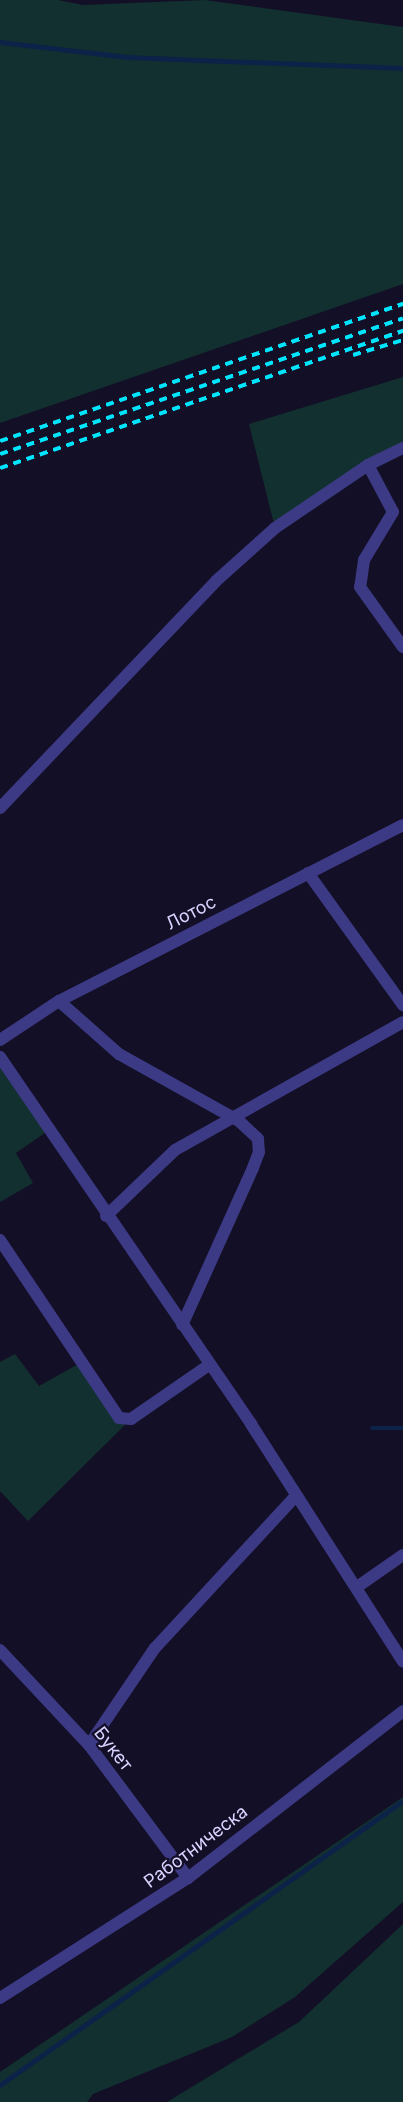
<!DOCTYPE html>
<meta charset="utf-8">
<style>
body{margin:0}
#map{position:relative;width:403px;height:2102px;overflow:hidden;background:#130f26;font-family:Inter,sans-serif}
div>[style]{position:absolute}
.green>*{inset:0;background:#12302f}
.stream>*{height:4.5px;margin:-2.25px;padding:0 2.25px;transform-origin:2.25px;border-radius:2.25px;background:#0c2248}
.minor>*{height:12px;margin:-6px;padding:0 6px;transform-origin:6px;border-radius:6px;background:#3d3a85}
.rail>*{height:4px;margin-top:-2px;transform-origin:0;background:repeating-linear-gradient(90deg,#00e5ff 0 8px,transparent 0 14px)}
span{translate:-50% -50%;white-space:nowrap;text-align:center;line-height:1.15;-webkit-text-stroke:4.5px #130f26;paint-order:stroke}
.street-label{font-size:18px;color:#d9d4ff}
</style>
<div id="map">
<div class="green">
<i style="clip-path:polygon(0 0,58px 0,83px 5px,205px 0,403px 27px,403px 284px,0 423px)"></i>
<i style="clip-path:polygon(403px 377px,403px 448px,275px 528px,249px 424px)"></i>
<i style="clip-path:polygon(0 1057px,49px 1130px,16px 1153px,33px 1183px,0 1202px)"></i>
<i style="clip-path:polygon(15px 1354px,39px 1386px,82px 1362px,119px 1418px,131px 1419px,28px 1521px,0 1491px,0 1362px)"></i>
<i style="clip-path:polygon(403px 1797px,403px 1902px,295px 1997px,232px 2037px,93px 2094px,87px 2102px,0 2102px,0 2072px)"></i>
<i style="clip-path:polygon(403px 1924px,403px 2102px,167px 2102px,299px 2022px)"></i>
</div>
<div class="stream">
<i style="left:0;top:42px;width:128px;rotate:6.7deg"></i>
<i style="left:127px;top:57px;width:276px;rotate:2.3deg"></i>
<i style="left:372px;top:1428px;width:31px"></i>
<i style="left:0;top:2085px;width:493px;rotate:-35.2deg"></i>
</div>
<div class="minor">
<i style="left:368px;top:465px;width:53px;rotate:62deg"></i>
<i style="left:393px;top:512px;width:56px;rotate:121.1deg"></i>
<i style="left:364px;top:560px;width:27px;rotate:98deg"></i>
<i style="left:360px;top:587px;width:74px;rotate:54.4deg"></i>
<i style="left:0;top:808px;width:313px;rotate:-46.4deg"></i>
<i style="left:216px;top:581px;width:79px;rotate:-41.9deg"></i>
<i style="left:275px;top:528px;width:112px;rotate:-34.1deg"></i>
<i style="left:368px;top:465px;width:39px;rotate:-26deg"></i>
<i style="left:308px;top:873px;width:163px;rotate:54.3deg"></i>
<i style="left:59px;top:1001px;width:80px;rotate:41.5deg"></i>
<i style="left:119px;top:1054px;width:137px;rotate:29.2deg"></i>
<i style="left:239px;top:1121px;width:26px;rotate:43deg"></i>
<i style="left:258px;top:1139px;width:13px;rotate:86deg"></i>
<i style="left:259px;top:1152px;width:17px;rotate:111deg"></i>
<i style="left:253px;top:1168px;width:172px;rotate:114.3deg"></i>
<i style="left:0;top:1040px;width:71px;rotate:-33.5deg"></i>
<i style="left:59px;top:1001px;width:386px;rotate:-27.1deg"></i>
<i style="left:0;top:1057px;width:445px;rotate:55.6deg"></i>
<i style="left:251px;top:1424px;width:282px;rotate:57.4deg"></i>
<i style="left:106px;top:1216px;width:95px;rotate:-43.7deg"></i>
<i style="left:175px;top:1150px;width:261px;rotate:-29.3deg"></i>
<i style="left:0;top:1240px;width:214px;rotate:56.2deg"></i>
<i style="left:119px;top:1418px;width:12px;rotate:5deg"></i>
<i style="left:131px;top:1419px;width:95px;rotate:-34.7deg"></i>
<i style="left:357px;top:1587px;width:56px;rotate:-34.8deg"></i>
<i style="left:0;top:1650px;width:130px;rotate:46.9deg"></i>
<i style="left:89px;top:1745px;width:166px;rotate:53.3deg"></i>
<i style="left:89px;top:1745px;width:117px;rotate:-55.8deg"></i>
<i style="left:155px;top:1648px;width:207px;rotate:-47.2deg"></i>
<i style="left:0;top:1998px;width:223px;rotate:-32.6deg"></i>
<i style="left:188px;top:1878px;width:272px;rotate:-37.8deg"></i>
</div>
<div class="rail">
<i style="left:353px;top:355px;width:52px;rotate:-16.7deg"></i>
<i style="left:0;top:441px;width:426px;rotate:-18.8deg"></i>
<i style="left:0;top:454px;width:425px;rotate:-18.6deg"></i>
<i style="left:0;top:468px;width:426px;rotate:-18.8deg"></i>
</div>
<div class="street-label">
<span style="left:191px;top:913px;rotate:-27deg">Лотос</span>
<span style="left:113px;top:1749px;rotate:52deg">Букет</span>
<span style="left:196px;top:1847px;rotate:-37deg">Работническа</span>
</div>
</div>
